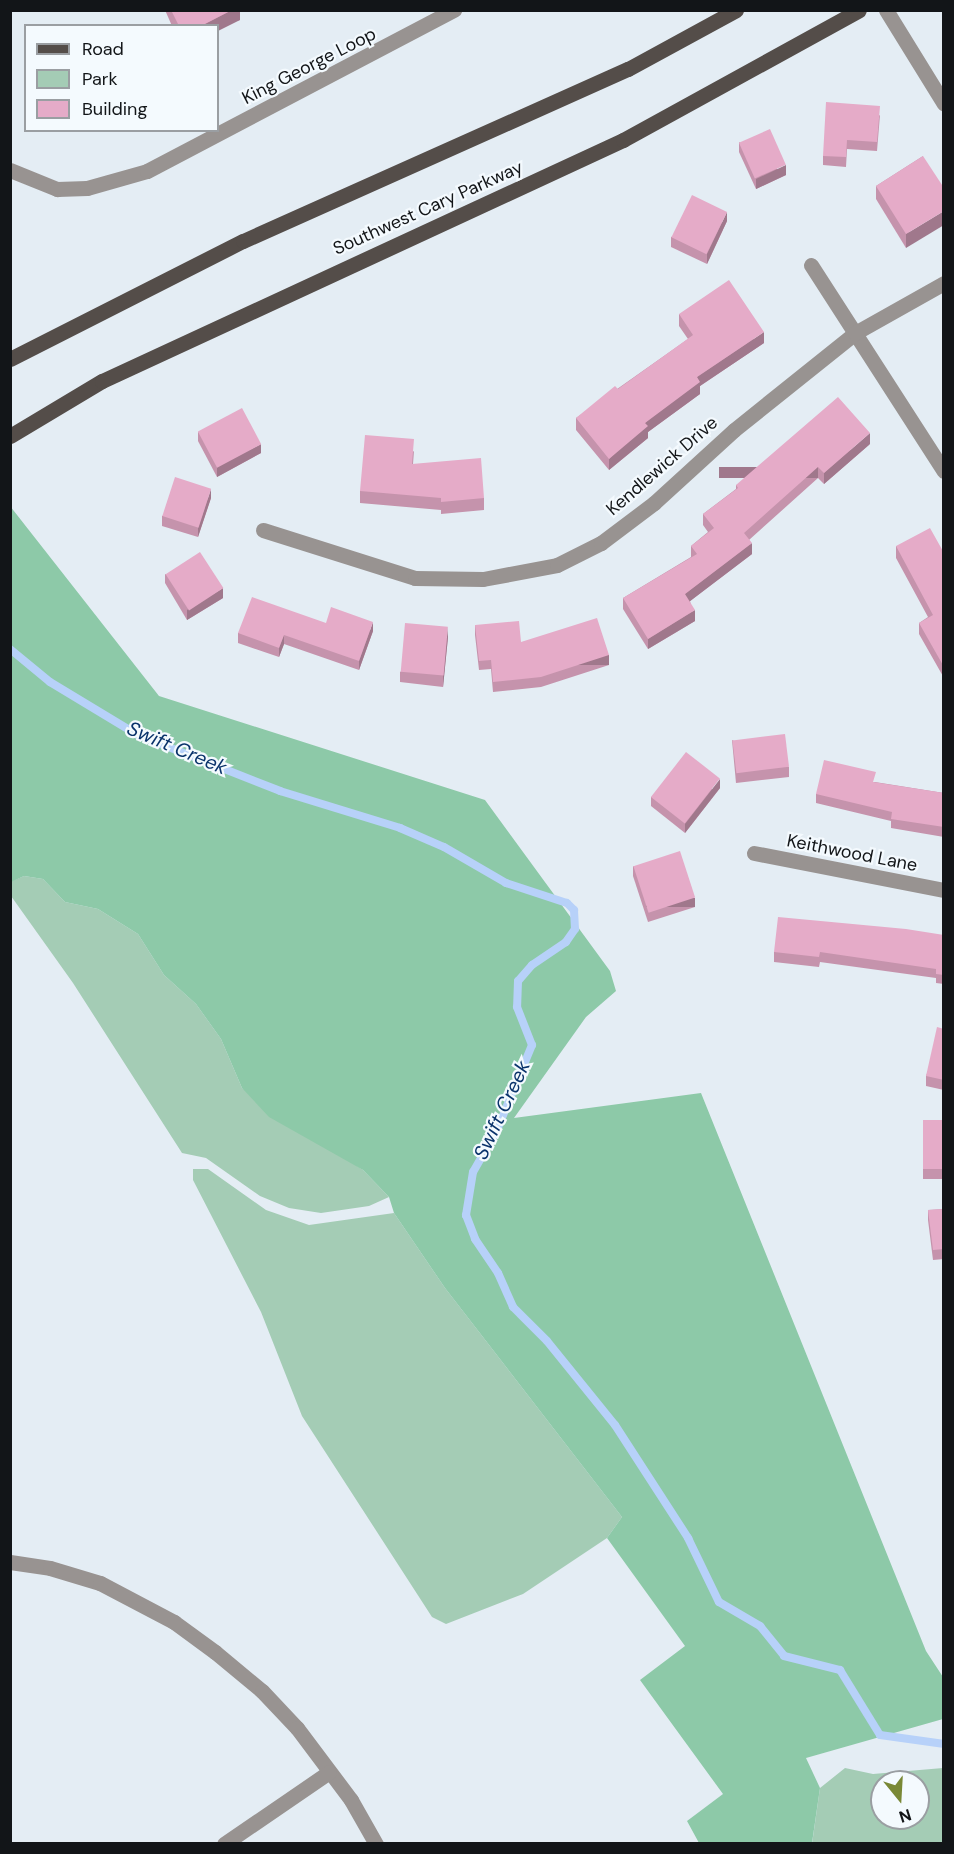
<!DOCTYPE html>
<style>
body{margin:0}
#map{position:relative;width:954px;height:1854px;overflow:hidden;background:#e4edf4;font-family:"DM Sans",sans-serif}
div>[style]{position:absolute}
.green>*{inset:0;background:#a4ccb5}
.forest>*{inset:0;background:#8dc9a8}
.stream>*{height:8px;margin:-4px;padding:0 4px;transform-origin:4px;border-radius:4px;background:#b7d1f9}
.minor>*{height:15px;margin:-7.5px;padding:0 7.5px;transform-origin:7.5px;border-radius:7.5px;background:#989391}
.primary>*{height:15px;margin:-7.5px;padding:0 7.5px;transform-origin:7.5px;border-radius:7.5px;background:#544d49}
.wall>*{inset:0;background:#c593ac;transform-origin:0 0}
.shaded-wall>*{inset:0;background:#a0788c;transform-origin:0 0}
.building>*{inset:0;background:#e5abc8;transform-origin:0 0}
span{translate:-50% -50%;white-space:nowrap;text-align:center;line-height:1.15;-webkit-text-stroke:4.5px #f4fafe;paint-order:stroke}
.street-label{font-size:18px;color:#121518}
.water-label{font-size:20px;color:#0a336b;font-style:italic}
.frame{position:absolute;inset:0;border:12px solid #121518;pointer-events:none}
.legend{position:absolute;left:24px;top:24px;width:195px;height:108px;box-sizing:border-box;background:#f4fafe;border:2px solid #9a9ea2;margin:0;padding:8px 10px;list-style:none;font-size:18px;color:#121518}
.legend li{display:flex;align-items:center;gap:12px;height:30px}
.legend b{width:30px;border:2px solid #9a9ea2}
.north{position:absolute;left:870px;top:1770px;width:60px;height:60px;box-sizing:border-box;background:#f4fafe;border:2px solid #9a9ea2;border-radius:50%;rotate:162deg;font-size:16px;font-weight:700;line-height:24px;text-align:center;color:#121518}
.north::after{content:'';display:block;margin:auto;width:21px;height:27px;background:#798836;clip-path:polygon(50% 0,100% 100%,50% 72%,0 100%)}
</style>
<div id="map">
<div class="green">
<i style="clip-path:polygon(24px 876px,43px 879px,65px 902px,98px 909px,138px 934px,164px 975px,196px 1004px,221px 1039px,242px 1088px,363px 1170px,389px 1197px,369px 1206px,321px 1213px,289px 1208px,260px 1196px,206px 1158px,182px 1153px,73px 983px,11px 896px,10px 882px)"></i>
<i style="clip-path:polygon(193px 1169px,208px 1169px,266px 1210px,309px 1225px,394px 1213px,445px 1288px,622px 1517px,607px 1538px,523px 1594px,446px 1624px,432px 1617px,302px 1416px,261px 1312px,193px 1180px)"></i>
<i style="clip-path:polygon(evenodd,845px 1768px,873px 1774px,943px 1768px,943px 1843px,812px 1844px,820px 1788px,845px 1768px,882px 1782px,918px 1782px,918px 1818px,882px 1818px,882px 1782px)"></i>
</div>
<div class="forest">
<i style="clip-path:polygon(10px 506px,159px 696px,485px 800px,610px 971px,616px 991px,586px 1017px,514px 1118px,701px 1093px,926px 1651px,943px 1677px,943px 1719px,806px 1758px,820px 1788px,812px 1843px,699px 1843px,687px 1821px,723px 1794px,640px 1680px,685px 1646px,607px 1538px,622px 1517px,445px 1288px,394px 1213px,389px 1197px,363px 1170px,269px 1117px,242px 1088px,221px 1039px,196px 1004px,164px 975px,138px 934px,98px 909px,65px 902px,43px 879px,24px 876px,11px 882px)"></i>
</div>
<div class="stream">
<i style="left:10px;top:649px;width:52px;rotate:39.5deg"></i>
<i style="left:50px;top:682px;width:103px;rotate:31.1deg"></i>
<i style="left:138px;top:735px;width:153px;rotate:21.5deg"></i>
<i style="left:280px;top:791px;width:126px;rotate:17.1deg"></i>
<i style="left:400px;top:828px;width:48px;rotate:23.4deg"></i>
<i style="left:444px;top:847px;width:72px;rotate:30.1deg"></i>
<i style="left:506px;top:883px;width:64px;rotate:18.2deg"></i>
<i style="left:567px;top:903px;width:10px;rotate:45deg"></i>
<i style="left:574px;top:910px;width:19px;rotate:87deg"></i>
<i style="left:575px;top:929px;width:16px;rotate:125deg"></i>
<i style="left:566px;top:942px;width:41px;rotate:145.9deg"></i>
<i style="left:532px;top:965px;width:21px;rotate:131deg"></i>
<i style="left:518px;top:981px;width:26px;rotate:92deg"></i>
<i style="left:517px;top:1007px;width:41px;rotate:68.5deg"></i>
<i style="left:532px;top:1045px;width:92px;rotate:112.4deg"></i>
<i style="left:497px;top:1130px;width:48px;rotate:119.7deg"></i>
<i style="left:473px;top:1172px;width:44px;rotate:99.2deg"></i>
<i style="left:466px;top:1215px;width:26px;rotate:69deg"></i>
<i style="left:475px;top:1239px;width:41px;rotate:55.9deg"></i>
<i style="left:498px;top:1273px;width:37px;rotate:66deg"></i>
<i style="left:513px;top:1307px;width:48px;rotate:45deg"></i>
<i style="left:547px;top:1341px;width:108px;rotate:51deg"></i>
<i style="left:615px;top:1425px;width:135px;rotate:57.1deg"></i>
<i style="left:688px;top:1538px;width:71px;rotate:64.2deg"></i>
<i style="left:719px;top:1602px;width:48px;rotate:30.3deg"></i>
<i style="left:760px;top:1626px;width:38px;rotate:51deg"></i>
<i style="left:784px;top:1656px;width:58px;rotate:14deg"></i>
<i style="left:840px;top:1670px;width:76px;rotate:58.4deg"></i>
<i style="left:880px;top:1735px;width:65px;rotate:8deg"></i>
</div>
<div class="minor">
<i style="left:886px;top:10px;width:110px;rotate:58.3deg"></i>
<i style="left:10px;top:170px;width:51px;rotate:22deg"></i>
<i style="left:57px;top:189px;width:30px;rotate:-2deg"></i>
<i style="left:87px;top:188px;width:62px;rotate:-15.8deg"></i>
<i style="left:147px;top:171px;width:347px;rotate:-27.7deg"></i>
<i style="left:811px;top:265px;width:245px;rotate:57.2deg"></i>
<i style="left:263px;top:530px;width:159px;rotate:17.5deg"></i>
<i style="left:415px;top:578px;width:68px;rotate:0.8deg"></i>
<i style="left:483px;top:579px;width:75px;rotate:-10.7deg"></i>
<i style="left:557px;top:565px;width:49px;rotate:-26.6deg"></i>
<i style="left:601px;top:543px;width:66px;rotate:-37deg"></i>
<i style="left:654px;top:503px;width:108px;rotate:-42.4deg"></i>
<i style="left:734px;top:430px;width:155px;rotate:-38.7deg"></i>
<i style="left:855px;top:333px;width:102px;rotate:-29.3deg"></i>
<i style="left:754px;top:853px;width:194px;rotate:11deg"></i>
<i style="left:10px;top:1562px;width:40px;rotate:8.5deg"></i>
<i style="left:50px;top:1568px;width:52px;rotate:16.7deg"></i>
<i style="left:100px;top:1583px;width:84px;rotate:27.8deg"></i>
<i style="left:174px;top:1622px;width:51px;rotate:36.2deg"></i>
<i style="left:215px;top:1652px;width:61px;rotate:39.7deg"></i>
<i style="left:262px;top:1691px;width:51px;rotate:46.6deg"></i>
<i style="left:297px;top:1728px;width:90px;rotate:53.1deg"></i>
<i style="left:351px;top:1800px;width:51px;rotate:60.4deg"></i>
<i style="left:224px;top:1844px;width:127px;rotate:-34.4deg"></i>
</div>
<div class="primary">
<i style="left:10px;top:359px;width:261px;rotate:-26.9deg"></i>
<i style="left:243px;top:241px;width:422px;rotate:-24.1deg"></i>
<i style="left:628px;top:69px;width:123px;rotate:-28.6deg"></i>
<i style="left:10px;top:436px;width:107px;rotate:-30.9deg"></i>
<i style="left:102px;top:381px;width:574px;rotate:-24.82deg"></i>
<i style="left:623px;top:140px;width:269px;rotate:-28.8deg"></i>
</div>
<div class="wall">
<i style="clip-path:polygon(165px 10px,240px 10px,240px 20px,218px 26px,172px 26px)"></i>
<i style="clip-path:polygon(880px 115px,877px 151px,847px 149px,846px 167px,823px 165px,823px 156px)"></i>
<i style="clip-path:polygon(739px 142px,786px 175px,756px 189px,739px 152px)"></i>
<i style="clip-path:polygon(923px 156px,906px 248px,876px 199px,876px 186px)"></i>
<i style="clip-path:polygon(727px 221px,707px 264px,671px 247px,671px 237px)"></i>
<i style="clip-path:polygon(679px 314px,764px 343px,700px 386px,700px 394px,648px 432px,648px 438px,609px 470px,576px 430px,576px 418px,688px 339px,679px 326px)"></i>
<i style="clip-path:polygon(198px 432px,261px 453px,217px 477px,198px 441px)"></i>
<i style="clip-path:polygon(870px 444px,824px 484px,818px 478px,749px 540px,752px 554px,690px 601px,695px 621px,648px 649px,623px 609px,623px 598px,691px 557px,691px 546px,708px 532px,703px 525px,703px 514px,736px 489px,736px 485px)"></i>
<i style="clip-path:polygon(414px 451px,413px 464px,484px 498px,484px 510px,441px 514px,441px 510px,360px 503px,360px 491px)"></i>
<i style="clip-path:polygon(211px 498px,198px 537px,162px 526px,162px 516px)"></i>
<i style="clip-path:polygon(896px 546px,944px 553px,944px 678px,919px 634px,919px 623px,928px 617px,896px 558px)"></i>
<i style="clip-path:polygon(165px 574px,223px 598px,187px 620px,165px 583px)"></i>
<i style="clip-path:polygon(326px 623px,373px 631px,359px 670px,284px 644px,279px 657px,238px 643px,238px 633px)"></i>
<i style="clip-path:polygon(475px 625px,521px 642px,609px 665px,541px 687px,493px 692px,491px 669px,479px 670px,475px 635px)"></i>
<i style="clip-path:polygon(448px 637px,443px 687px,400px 682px,400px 672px)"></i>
<i style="clip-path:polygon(732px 740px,789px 767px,789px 777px,736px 783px)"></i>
<i style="clip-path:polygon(875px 782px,944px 793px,944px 837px,891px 828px,891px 821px,816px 803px,816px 794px)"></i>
<i style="clip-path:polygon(720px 788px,685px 833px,651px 806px,651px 797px)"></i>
<i style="clip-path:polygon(633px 866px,695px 907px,648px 922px,633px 876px)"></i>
<i style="clip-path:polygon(944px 935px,944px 984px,936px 983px,936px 978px,820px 962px,819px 967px,774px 962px,774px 952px)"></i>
<i style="clip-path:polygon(944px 1029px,944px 1090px,926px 1086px,926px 1076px)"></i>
<i style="left:923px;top:1120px;width:21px;height:59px"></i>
<i style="clip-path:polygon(944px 1209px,944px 1259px,933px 1260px,928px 1220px,928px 1210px)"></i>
</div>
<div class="shaded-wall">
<i style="clip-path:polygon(232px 10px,240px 10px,240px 20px,218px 31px,218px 26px,201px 26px)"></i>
<i style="clip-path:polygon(786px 165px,786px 175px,756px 189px,756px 179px)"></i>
<i style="clip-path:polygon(944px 211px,944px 225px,906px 248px,906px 234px)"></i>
<i style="clip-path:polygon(727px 212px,727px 221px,707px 264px,707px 254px)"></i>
<i style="clip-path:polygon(764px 332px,764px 343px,700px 386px,700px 394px,648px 432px,648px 438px,609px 470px,609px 459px,645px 423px,697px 377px)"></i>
<i style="clip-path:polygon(870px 433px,870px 444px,824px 484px,824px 473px)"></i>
<i style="clip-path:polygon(261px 444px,261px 453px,217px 477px,217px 467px)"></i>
<i style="left:818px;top:467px;width:11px;height:99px;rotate:90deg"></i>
<i style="clip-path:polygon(211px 489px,211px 498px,198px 537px,198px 528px)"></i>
<i style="clip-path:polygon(752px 543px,752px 554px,685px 605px,685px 594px)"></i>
<i style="clip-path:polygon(223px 588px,223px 598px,187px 620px,187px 610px)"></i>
<i style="clip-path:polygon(695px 610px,695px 621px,648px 649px,648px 639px)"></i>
<i style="clip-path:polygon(373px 622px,373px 631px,359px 670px,359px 661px)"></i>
<i style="clip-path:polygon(448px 627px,448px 637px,443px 687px,443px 677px)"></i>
<i style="clip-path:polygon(284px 635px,284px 644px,279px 657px,279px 648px)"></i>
<i style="left:609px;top:655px;width:10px;height:71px;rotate:90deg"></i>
<i style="clip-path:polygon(720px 779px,720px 788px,685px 833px,685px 824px)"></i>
<i style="left:695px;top:898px;width:9px;height:49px;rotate:90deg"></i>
</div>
<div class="building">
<i style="clip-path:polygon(171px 10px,232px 10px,201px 26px,179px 26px)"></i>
<i style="clip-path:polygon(826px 102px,880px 106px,877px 142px,847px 140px,846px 157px,823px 156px)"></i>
<i style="left:770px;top:129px;width:39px;height:34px;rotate:66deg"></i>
<i style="clip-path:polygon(923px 156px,944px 188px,944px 211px,906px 234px,876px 186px)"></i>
<i style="left:692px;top:195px;width:39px;height:47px;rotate:26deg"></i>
<i style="clip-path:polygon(729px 280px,764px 332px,697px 377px,700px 382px,645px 423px,648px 426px,609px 459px,576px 418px,615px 386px,618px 389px,693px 335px,679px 314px)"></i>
<i style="clip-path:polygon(838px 397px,870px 433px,824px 473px,818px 467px,744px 533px,752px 543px,685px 594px,695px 610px,648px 639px,623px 598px,697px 554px,691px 546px,714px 528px,703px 514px,738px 488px,736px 485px)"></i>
<i style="left:242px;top:408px;width:41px;height:50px;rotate:62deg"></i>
<i style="clip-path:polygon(365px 435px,414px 439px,412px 464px,481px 458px,484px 498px,441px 502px,441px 498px,360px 491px)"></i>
<i style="left:175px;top:477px;width:38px;height:41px;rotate:18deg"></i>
<i style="clip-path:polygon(930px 528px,944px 553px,944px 570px,942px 571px,944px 573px,944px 667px,919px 623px,933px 615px,896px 546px)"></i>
<i style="left:200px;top:552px;width:43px;height:41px;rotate:57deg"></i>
<i style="clip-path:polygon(252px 597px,326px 623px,331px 607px,373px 622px,359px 661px,284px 635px,279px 648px,238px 633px)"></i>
<i style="clip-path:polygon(597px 618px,609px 655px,541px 677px,493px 682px,491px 660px,479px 661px,475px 625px,519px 621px,521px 642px)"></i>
<i style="left:405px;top:623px;width:43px;height:49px;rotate:5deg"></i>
<i style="left:785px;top:734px;width:33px;height:53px;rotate:83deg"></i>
<i style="left:686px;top:752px;width:43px;height:57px;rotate:38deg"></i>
<i style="clip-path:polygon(824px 760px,876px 772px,873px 782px,944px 793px,944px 827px,891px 819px,892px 812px,816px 794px)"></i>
<i style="left:680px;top:851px;width:49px;height:49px;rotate:72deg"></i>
<i style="clip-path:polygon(778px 917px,906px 929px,944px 935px,944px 975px,936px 974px,936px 969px,820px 952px,819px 957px,774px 952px)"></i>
<i style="clip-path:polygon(937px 1027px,944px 1029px,944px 1080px,926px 1076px)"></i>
<i style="left:923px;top:1120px;width:21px;height:49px"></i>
<i style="clip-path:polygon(944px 1209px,944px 1249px,933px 1250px,928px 1210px)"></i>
</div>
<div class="street-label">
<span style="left:309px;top:66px;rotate:-27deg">King George Loop</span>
<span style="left:428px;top:208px;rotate:-24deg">Southwest Cary Parkway</span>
<span style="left:662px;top:466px;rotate:-41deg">Kendlewick Drive</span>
<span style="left:852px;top:853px;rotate:11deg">Keithwood Lane</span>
</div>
<div class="water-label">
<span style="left:177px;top:748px;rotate:23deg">Swift Creek</span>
<span style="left:502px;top:1110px;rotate:-65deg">Swift Creek</span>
</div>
<div class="frame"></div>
<ul class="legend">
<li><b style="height:8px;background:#544d49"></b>Road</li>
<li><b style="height:16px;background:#a4ccb5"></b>Park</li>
<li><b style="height:16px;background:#e5abc8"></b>Building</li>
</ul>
<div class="north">N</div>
</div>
